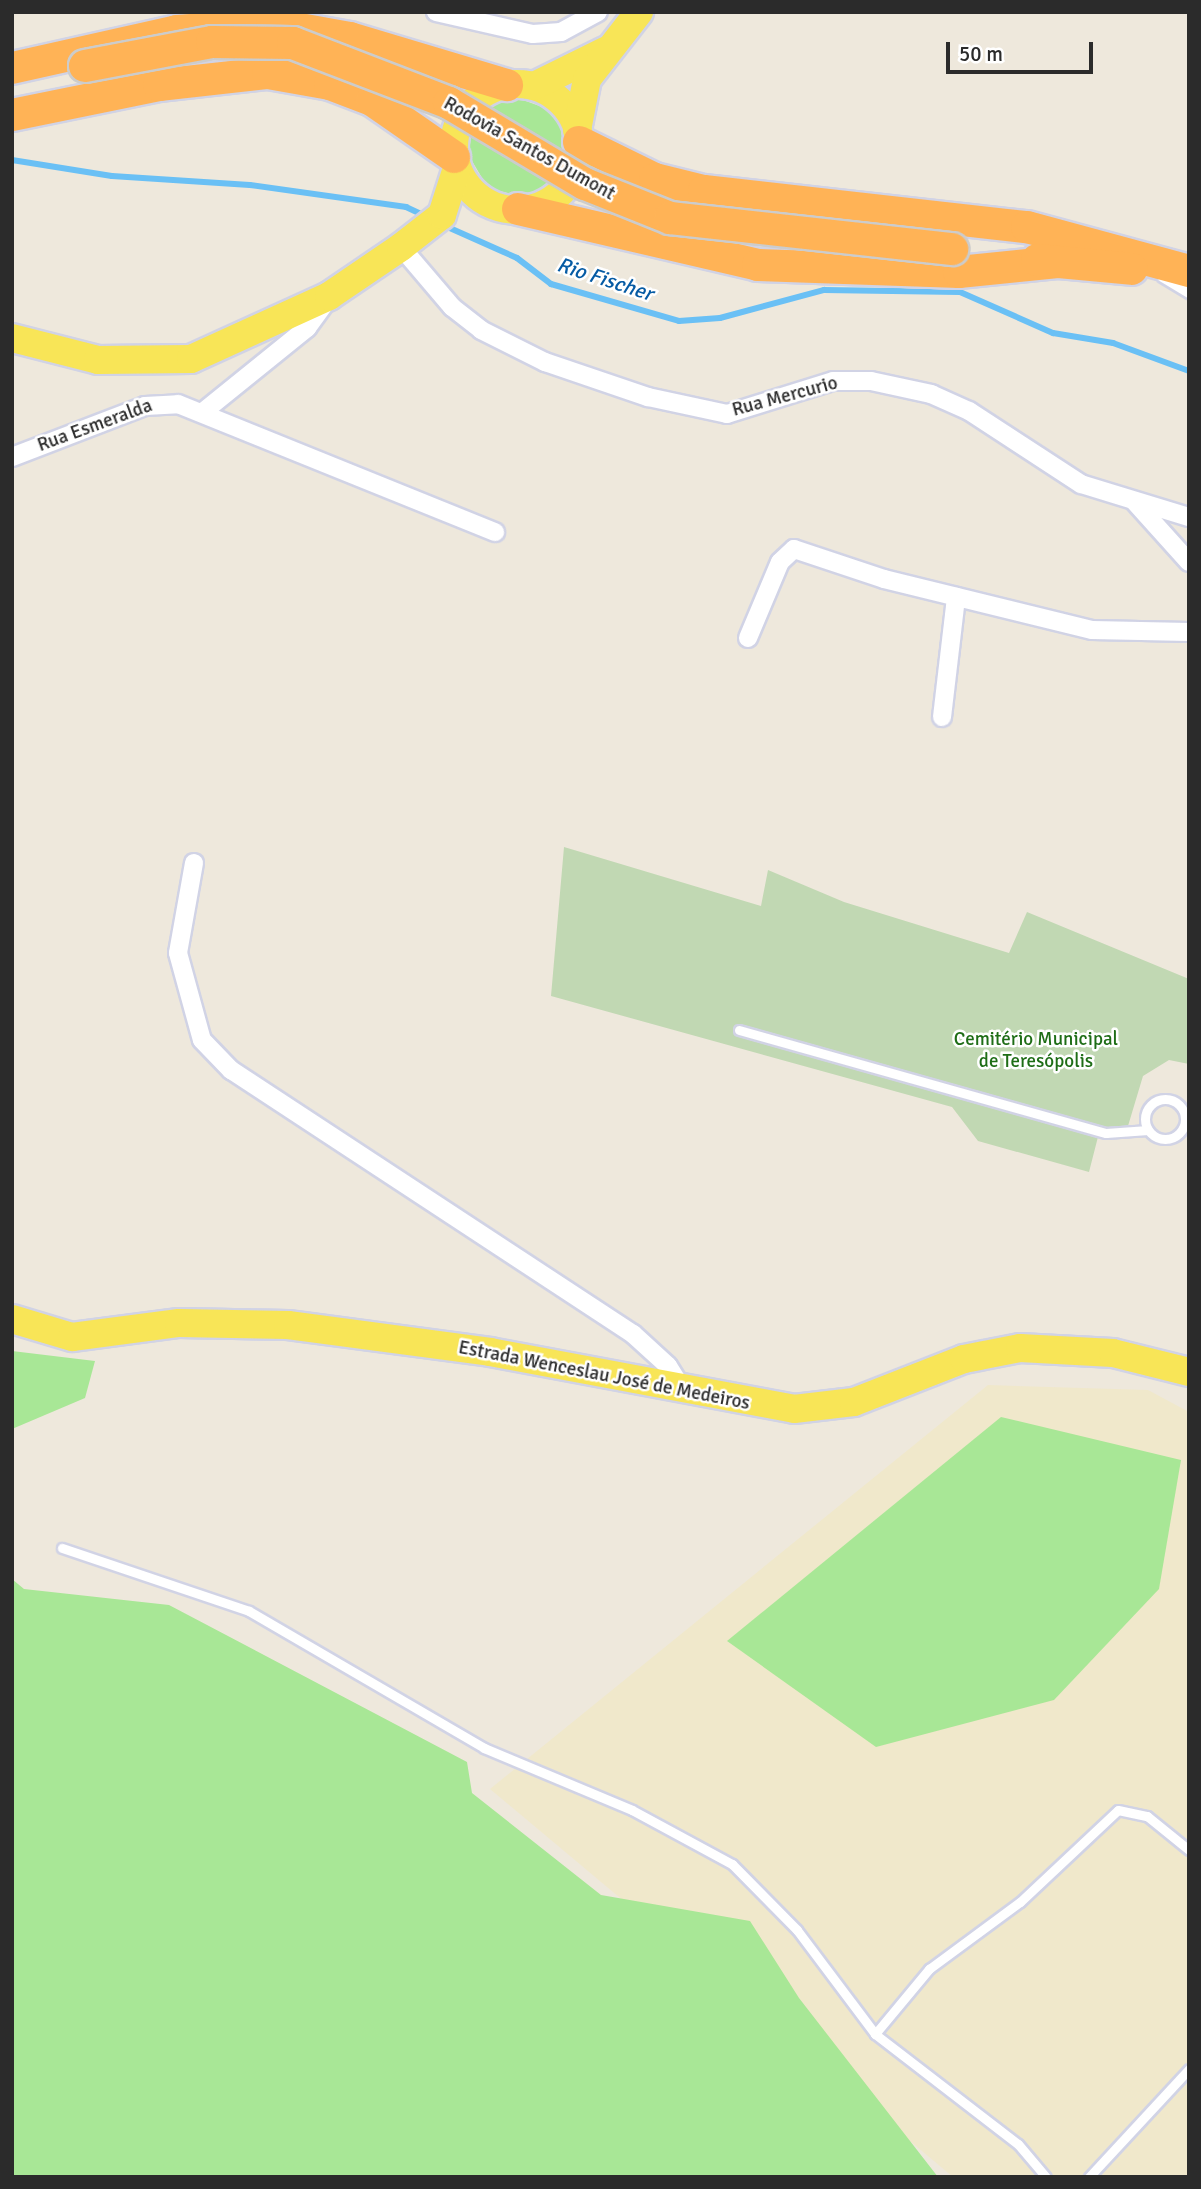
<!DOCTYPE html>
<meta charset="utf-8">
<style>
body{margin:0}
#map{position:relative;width:1201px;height:2189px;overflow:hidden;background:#eee8dc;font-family:Signika,sans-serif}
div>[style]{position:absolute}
.education>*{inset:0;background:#f0e8cb}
.green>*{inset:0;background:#a8e796}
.cemetery>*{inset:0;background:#c1d8b3}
.stream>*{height:6px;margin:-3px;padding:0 3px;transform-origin:3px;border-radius:3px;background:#6ac0f5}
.roads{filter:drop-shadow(2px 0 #d1d3e5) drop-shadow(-2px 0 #d1d3e5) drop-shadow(0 2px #d1d3e5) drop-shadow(0 -2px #d1d3e5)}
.lane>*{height:9px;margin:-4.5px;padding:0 4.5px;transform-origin:4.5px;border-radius:4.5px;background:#fff}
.lane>.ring{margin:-4.5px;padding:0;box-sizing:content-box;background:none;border:9px solid #fff;border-radius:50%}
.street>*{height:18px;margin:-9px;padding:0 9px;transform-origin:9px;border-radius:9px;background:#fff}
.primary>*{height:28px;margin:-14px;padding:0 14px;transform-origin:14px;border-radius:14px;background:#f8e557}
.primary>.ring{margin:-14px;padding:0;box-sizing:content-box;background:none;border:28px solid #f8e557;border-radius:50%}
.highway>*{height:32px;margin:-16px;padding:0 16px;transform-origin:16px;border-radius:16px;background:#ffb356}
.bridges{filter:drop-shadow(2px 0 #ccc) drop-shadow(-2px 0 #ccc) drop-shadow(0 2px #ccc) drop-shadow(0 -2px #ccc)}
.highway-bridge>*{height:32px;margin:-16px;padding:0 16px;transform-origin:16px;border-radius:16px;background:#ffb356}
span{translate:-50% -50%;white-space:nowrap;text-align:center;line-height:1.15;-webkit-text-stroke:5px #fff;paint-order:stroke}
.street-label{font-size:19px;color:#2b2b2b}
.park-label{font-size:19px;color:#1e6d16}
.water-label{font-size:21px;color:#065ba4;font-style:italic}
.frame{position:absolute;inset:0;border:14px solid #2b2b2b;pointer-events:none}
.scale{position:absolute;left:946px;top:42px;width:147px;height:32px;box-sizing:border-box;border:4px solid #2b2b2b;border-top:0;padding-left:9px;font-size:21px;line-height:24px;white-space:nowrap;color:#2b2b2b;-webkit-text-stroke:5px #fff;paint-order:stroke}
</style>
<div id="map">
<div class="education">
<i style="clip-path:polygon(988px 1385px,1148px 1390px,1189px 1412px,1189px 2177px,953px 2177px,490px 1789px)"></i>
</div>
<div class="green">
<i style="clip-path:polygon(512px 96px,556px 112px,566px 127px,568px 161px,483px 111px)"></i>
<i style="clip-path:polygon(471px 132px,557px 182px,526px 198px,488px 188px,469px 156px)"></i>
<i style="clip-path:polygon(12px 1351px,95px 1361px,85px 1398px,12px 1429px)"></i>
<i style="clip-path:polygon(1001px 1417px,1181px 1460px,1159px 1589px,1054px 1700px,876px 1747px,727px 1641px)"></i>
<i style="clip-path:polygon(12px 1579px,24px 1589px,169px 1605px,467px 1762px,472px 1793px,601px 1895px,750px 1921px,799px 1998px,938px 2177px,12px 2177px)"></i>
</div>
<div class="cemetery">
<i style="clip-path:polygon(564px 847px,761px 906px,768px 870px,844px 902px,1009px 953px,1027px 912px,1189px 979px,1189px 1064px,1169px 1060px,1143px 1076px,1125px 1136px,1100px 1129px,1089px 1172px,978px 1141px,952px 1107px,551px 996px)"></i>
</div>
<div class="stream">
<i style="left:12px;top:160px;width:101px;rotate:9.1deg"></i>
<i style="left:112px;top:176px;width:138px;rotate:3.7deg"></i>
<i style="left:250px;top:185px;width:158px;rotate:8deg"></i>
<i style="left:406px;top:207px;width:23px;rotate:25deg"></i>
<i style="left:443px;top:225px;width:81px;rotate:24deg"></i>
<i style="left:517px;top:258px;width:43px;rotate:37.4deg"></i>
<i style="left:551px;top:284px;width:133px;rotate:16.1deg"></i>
<i style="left:679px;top:321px;width:41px;rotate:-4.2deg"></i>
<i style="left:720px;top:318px;width:108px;rotate:-15.1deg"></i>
<i style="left:824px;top:290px;width:136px;rotate:0.8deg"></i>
<i style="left:960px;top:292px;width:102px;rotate:23.8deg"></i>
<i style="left:1053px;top:333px;width:61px;rotate:9.5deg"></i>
<i style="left:1113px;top:343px;width:81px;rotate:20.2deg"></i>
</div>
<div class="roads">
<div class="lane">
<i style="left:1162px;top:277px;width:31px;rotate:31deg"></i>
<i style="left:739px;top:1030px;width:381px;rotate:15.7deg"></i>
<i style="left:1106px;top:1133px;width:42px;rotate:-4.1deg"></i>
<i class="ring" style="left:1145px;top:1099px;width:31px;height:31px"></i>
<i style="left:62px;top:1548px;width:197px;rotate:18.6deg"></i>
<i style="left:249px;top:1611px;width:272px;rotate:30.2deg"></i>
<i style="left:484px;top:1748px;width:160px;rotate:22.7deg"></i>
<i style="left:632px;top:1810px;width:114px;rotate:28.4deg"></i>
<i style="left:732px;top:1864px;width:93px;rotate:45.4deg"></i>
<i style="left:797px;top:1930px;width:130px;rotate:53.1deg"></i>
<i style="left:875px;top:2034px;width:180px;rotate:37.6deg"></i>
<i style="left:1018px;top:2144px;width:43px;rotate:49.7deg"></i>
<i style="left:875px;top:2034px;width:85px;rotate:-50.3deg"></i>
<i style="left:929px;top:1969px;width:113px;rotate:-36.4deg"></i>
<i style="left:1020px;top:1902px;width:134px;rotate:-43.2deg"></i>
<i style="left:1118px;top:1810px;width:30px;rotate:12deg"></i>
<i style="left:1147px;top:1816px;width:54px;rotate:39deg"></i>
<i style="left:1089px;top:2177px;width:147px;rotate:-47.2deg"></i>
</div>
<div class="street">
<i style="left:436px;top:12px;width:99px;rotate:12.8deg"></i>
<i style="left:533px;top:34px;width:28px;rotate:-4deg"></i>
<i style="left:561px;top:32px;width:42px;rotate:-28.4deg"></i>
<i style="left:401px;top:247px;width:79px;rotate:49.6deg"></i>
<i style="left:452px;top:307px;width:37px;rotate:38deg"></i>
<i style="left:481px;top:330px;width:72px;rotate:26.6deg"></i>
<i style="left:545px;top:362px;width:109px;rotate:18.8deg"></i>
<i style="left:648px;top:397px;width:81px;rotate:12.1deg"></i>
<i style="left:727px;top:414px;width:111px;rotate:-17.3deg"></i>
<i style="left:833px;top:381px;width:38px"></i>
<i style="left:871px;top:381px;width:61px;rotate:12.2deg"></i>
<i style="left:931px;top:394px;width:42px;rotate:24.1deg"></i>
<i style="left:969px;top:411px;width:134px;rotate:33.1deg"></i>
<i style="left:1081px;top:484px;width:113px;rotate:17deg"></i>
<i style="left:203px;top:412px;width:134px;rotate:-38.9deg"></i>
<i style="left:307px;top:328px;width:34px;rotate:-54deg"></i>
<i style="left:12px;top:457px;width:142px;rotate:-21deg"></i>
<i style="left:145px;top:406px;width:33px;rotate:-3deg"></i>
<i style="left:178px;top:404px;width:342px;rotate:22deg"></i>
<i style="left:1134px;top:501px;width:82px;rotate:48deg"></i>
<i style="left:748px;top:638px;width:82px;rotate:-67.2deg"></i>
<i style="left:780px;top:562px;width:19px;rotate:-43deg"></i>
<i style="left:794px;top:549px;width:95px;rotate:18.4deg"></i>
<i style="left:884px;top:579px;width:214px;rotate:13.8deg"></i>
<i style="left:1092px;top:630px;width:97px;rotate:1.2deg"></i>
<i style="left:942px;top:717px;width:121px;rotate:-83.3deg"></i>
<i style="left:194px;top:863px;width:91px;rotate:100.1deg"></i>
<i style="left:178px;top:953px;width:90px;rotate:74.6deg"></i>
<i style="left:202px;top:1040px;width:42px;rotate:46deg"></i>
<i style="left:231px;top:1070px;width:481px;rotate:33.3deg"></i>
<i style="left:633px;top:1334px;width:47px;rotate:42.4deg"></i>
<i style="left:668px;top:1366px;width:31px;rotate:58deg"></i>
</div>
<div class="primary">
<i class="ring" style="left:454px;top:84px;width:98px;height:98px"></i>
<i style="left:534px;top:86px;width:79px;rotate:-26.2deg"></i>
<i style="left:577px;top:130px;width:52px;rotate:-78.9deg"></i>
<i style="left:587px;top:79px;width:85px;rotate:-52.2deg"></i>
<i style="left:12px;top:338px;width:89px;rotate:14.3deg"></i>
<i style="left:98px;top:360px;width:93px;rotate:-0.6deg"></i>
<i style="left:191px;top:359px;width:152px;rotate:-24.5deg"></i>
<i style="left:329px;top:296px;width:87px;rotate:-34.2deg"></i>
<i style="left:401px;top:247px;width:52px;rotate:-38deg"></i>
<i style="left:442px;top:215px;width:49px;rotate:-72.3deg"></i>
<i style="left:12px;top:1319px;width:63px;rotate:16.7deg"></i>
<i style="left:72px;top:1337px;width:108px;rotate:-7.5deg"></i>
<i style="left:179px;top:1323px;width:109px;rotate:1.1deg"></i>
<i style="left:288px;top:1325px;width:204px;rotate:7.6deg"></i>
<i style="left:490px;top:1352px;width:309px;rotate:10.6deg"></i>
<i style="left:794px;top:1409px;width:60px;rotate:-6.7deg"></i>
<i style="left:854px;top:1402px;width:118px;rotate:-21.4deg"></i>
<i style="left:964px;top:1359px;width:57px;rotate:-11.1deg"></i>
<i style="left:1020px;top:1348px;width:93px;rotate:3.1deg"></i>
<i style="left:1113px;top:1353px;width:78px;rotate:14deg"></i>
</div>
<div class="highway">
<i style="left:12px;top:68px;width:169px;rotate:-12.6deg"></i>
<i style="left:177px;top:31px;width:95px;rotate:-4.2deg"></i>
<i style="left:272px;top:24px;width:79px;rotate:10.2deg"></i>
<i style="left:350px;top:38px;width:164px;rotate:16.7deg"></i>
<i style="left:12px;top:115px;width:150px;rotate:-11.5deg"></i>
<i style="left:159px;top:85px;width:110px;rotate:-6.3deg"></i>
<i style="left:268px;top:73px;width:63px;rotate:10.1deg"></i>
<i style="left:330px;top:84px;width:45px;rotate:20.9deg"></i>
<i style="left:372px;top:100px;width:100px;rotate:34.8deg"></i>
<i style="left:579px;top:142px;width:85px;rotate:26deg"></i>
<i style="left:655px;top:179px;width:50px;rotate:13.8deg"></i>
<i style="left:704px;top:191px;width:325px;rotate:6.4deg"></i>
<i style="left:1027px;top:227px;width:168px;rotate:15.2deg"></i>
<i style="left:518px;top:209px;width:246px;rotate:13.1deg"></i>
<i style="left:758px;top:265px;width:201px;rotate:2deg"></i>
<i style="left:959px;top:272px;width:99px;rotate:-5.8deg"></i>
<i style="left:1037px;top:260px;width:95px;rotate:5.4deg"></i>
</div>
</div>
<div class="bridges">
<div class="highway-bridge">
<i style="left:85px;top:66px;width:129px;rotate:-10.7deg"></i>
<i style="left:212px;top:42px;width:81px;rotate:0.7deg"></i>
<i style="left:293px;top:43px;width:167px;rotate:21deg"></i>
<i style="left:449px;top:103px;width:158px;rotate:30.8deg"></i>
<i style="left:585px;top:184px;width:92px;rotate:21.8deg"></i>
<i style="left:670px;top:218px;width:284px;rotate:6.3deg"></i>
</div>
</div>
<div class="street-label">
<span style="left:529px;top:149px;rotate:29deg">Rodovia Santos Dumont</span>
<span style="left:785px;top:397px;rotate:-15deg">Rua Mercurio</span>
<span style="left:95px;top:426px;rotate:-20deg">Rua Esmeralda</span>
<span style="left:604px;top:1376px;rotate:11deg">Estrada Wenceslau José de Medeiros</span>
</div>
<div class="park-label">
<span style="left:1036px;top:1051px">Cemitério Municipal<br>de Teresópolis</span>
</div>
<div class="water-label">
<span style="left:605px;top:279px;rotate:18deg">Rio Fischer</span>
</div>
<div class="frame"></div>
<div class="scale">50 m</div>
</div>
